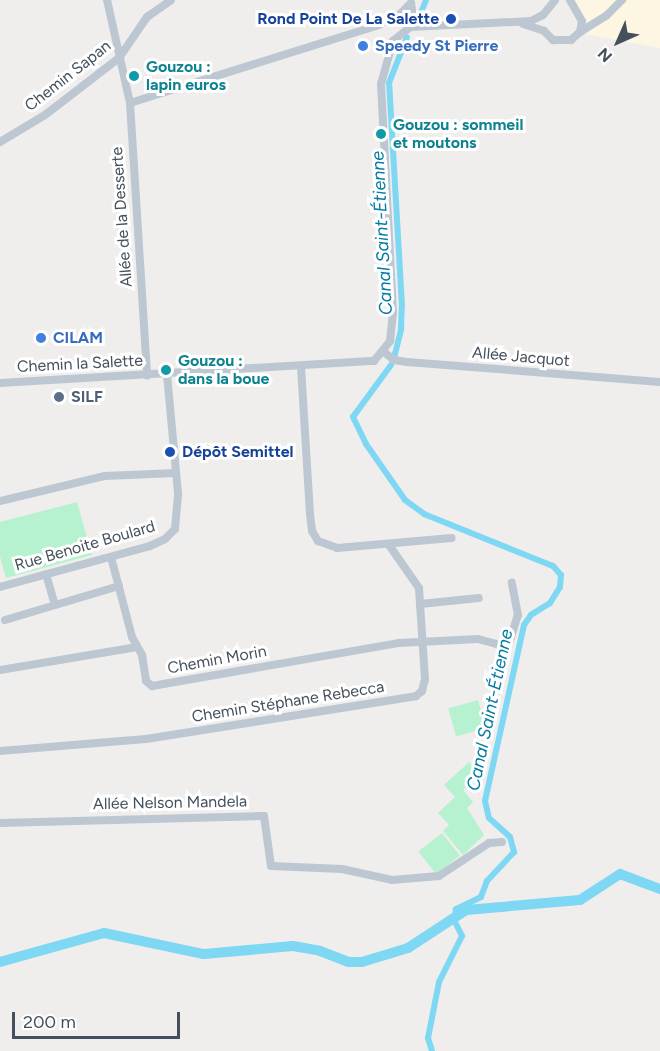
<!DOCTYPE html>
<meta charset="utf-8">
<style>
body{margin:0}
#map{position:relative;width:660px;height:1051px;overflow:hidden;background:#f0eded;font-family:Figtree,sans-serif}
div>[style]{position:absolute}
.commercial>*{inset:0;background:#fdf6e3}
.green>*{inset:0;background:#b6f2cf;transform-origin:0 0}
.canal>*{height:6px;margin:-3px;padding:0 3px;transform-origin:3px;border-radius:3px;background:#7fd8f3}
.river>*{height:10px;margin:-5px;padding:0 5px;transform-origin:5px;border-radius:5px;background:#7fd8f3}
.minor>*{height:8px;margin:-4px;padding:0 4px;transform-origin:4px;border-radius:4px;background:#bcc7d1}
.dots>*{width:16px;height:16px;translate:-50% -50%;box-sizing:border-box;border:3px solid #fff;border-radius:50%}
span{translate:-50% -50%;white-space:nowrap;text-align:center;line-height:1.15;-webkit-text-stroke:6px #fff;paint-order:stroke}
.transit-label{font-size:16px;color:#164399;font-weight:700}
.right{translate:-100% -50%;text-align:right}
.left{translate:0 -50%;text-align:left}
.shop-label{font-size:16px;color:#366cbe;font-weight:700}
.culture-label{font-size:16px;color:#0d838f;font-weight:700}
.street-label{font-size:16px;color:#44505c}
.service-label{font-size:16px;color:#4e5e75;font-weight:700}
.water-label{font-size:18px;color:#027ca3;font-style:italic}
.north{position:absolute;left:588px;top:12px;width:60px;height:60px;-webkit-text-stroke:4px #fff;paint-order:stroke;rotate:225deg;font-size:16px;font-weight:700;line-height:24px;text-align:center;color:#44505c}
.north::after{content:'';display:block;margin:auto;width:21px;height:27px;background:#44505c;clip-path:polygon(50% 0,100% 100%,50% 72%,0 100%)}
.scale{position:absolute;left:12px;top:1012px;width:168px;height:27px;box-sizing:border-box;border:3px solid #44505c;border-top:0;padding-left:8px;font-size:18px;line-height:21px;white-space:nowrap;color:#44505c;-webkit-text-stroke:4px #fff;paint-order:stroke}
</style>
<div id="map">
<div class="commercial">
<i style="clip-path:polygon(572px 0,660px 0,660px 48px,585px 34px,584px 16px)"></i>
</div>
<div class="green">
<i style="clip-path:polygon(77px 502px,92px 555px,6px 578px,0 557px,0 522px)"></i>
<i style="left:478px;top:700px;width:29px;height:31px;rotate:74deg"></i>
<i style="clip-path:polygon(469px 762px,480px 774px,463px 790px,473px 802px,467px 808px,484px 835px,463px 855px,443px 831px,449px 825px,438px 813px,455px 797px,444px 785px)"></i>
<i style="left:442px;top:833px;width:29px;height:30px;rotate:52deg"></i>
</div>
<div class="canal">
<i style="left:420px;top:15px;width:16px;rotate:-68deg"></i>
<i style="left:394px;top:358px;width:30px;rotate:-76deg"></i>
<i style="left:401px;top:329px;width:23px;rotate:-88deg"></i>
<i style="left:402px;top:306px;width:223px;rotate:-93.3deg"></i>
<i style="left:389px;top:83px;width:49px;rotate:-68.6deg"></i>
<i style="left:391px;top:365px;width:64px;rotate:126.2deg"></i>
<i style="left:353px;top:417px;width:30px;rotate:64deg"></i>
<i style="left:366px;top:444px;width:68px;rotate:55.1deg"></i>
<i style="left:405px;top:500px;width:24px;rotate:36deg"></i>
<i style="left:424px;top:514px;width:139px;rotate:22deg"></i>
<i style="left:553px;top:566px;width:12px;rotate:48deg"></i>
<i style="left:561px;top:575px;width:12px;rotate:95deg"></i>
<i style="left:560px;top:587px;width:19px;rotate:122deg"></i>
<i style="left:550px;top:603px;width:22px;rotate:148deg"></i>
<i style="left:531px;top:615px;width:12px;rotate:125deg"></i>
<i style="left:524px;top:625px;width:180px;rotate:102.5deg"></i>
<i style="left:485px;top:801px;width:17px;rotate:77deg"></i>
<i style="left:489px;top:818px;width:28px;rotate:42deg"></i>
<i style="left:510px;top:837px;width:16px;rotate:75deg"></i>
<i style="left:514px;top:852px;width:40px;rotate:133deg"></i>
<i style="left:487px;top:881px;width:17px;rotate:111deg"></i>
<i style="left:481px;top:897px;width:28px;rotate:154deg"></i>
<i style="left:456px;top:909px;width:11px;rotate:100deg"></i>
<i style="left:454px;top:920px;width:18px;rotate:63deg"></i>
<i style="left:462px;top:936px;width:51px;rotate:116.6deg"></i>
<i style="left:439px;top:982px;width:57px;rotate:101.1deg"></i>
<i style="left:428px;top:1038px;width:14px;rotate:73deg"></i>
</div>
<div class="river">
<i style="left:0;top:962px;width:108px;rotate:-15.6deg"></i>
<i style="left:104px;top:933px;width:102px;rotate:11.9deg"></i>
<i style="left:204px;top:954px;width:89px;rotate:-5.1deg"></i>
<i style="left:293px;top:946px;width:27px;rotate:10deg"></i>
<i style="left:320px;top:951px;width:30px;rotate:21deg"></i>
<i style="left:348px;top:962px;width:14px"></i>
<i style="left:362px;top:962px;width:48px;rotate:-16.9deg"></i>
<i style="left:408px;top:948px;width:69px;rotate:-33.2deg"></i>
<i style="left:466px;top:910px;width:114px;rotate:-5deg"></i>
<i style="left:580px;top:900px;width:48px;rotate:-33deg"></i>
<i style="left:620px;top:874px;width:43px;rotate:20.6deg"></i>
</div>
<div class="minor">
<i style="left:107px;top:0;width:106px;rotate:77.4deg"></i>
<i style="left:130px;top:103px;width:273px;rotate:86.4deg"></i>
<i style="left:411px;top:3px;width:15px;rotate:82deg"></i>
<i style="left:413px;top:18px;width:11px;rotate:38deg"></i>
<i style="left:523px;top:24px;width:22px;rotate:18deg"></i>
<i style="left:544px;top:31px;width:13px;rotate:45deg"></i>
<i style="left:553px;top:40px;width:18px"></i>
<i style="left:571px;top:40px;width:12px;rotate:-42deg"></i>
<i style="left:580px;top:32px;width:11px;rotate:-80deg"></i>
<i style="left:582px;top:21px;width:24px;rotate:-120deg"></i>
<i style="left:580px;top:32px;width:31px;rotate:-32deg"></i>
<i style="left:606px;top:16px;width:23px;rotate:-45deg"></i>
<i style="left:130px;top:103px;width:261px;rotate:-17.4deg"></i>
<i style="left:379px;top:25px;width:22px;rotate:-27deg"></i>
<i style="left:399px;top:15px;width:17px;rotate:-45deg"></i>
<i style="left:0;top:142px;width:52px;rotate:-31deg"></i>
<i style="left:45px;top:115px;width:93px;rotate:-37.6deg"></i>
<i style="left:119px;top:58px;width:50px;rotate:-55.7deg"></i>
<i style="left:147px;top:17px;width:29px;rotate:-35deg"></i>
<i style="left:384px;top:352px;width:13px;rotate:39deg"></i>
<i style="left:394px;top:360px;width:13px;rotate:9deg"></i>
<i style="left:407px;top:362px;width:254px;rotate:4.5deg"></i>
<i style="left:301px;top:367px;width:147px;rotate:86.5deg"></i>
<i style="left:310px;top:514px;width:17px;rotate:83deg"></i>
<i style="left:312px;top:531px;width:12px;rotate:59deg"></i>
<i style="left:318px;top:541px;width:20px;rotate:20deg"></i>
<i style="left:337px;top:548px;width:115px;rotate:-5deg"></i>
<i style="left:0;top:383px;width:375px;rotate:-3.4deg"></i>
<i style="left:374px;top:361px;width:26px;rotate:-51deg"></i>
<i style="left:390px;top:341px;width:28px;rotate:-84deg"></i>
<i style="left:393px;top:313px;width:229px;rotate:-93deg"></i>
<i style="left:381px;top:84px;width:45px;rotate:-74.4deg"></i>
<i style="left:393px;top:41px;width:22px;rotate:-39deg"></i>
<i style="left:410px;top:27px;width:121px;rotate:-2.8deg"></i>
<i style="left:531px;top:21px;width:13px;rotate:-27deg"></i>
<i style="left:543px;top:15px;width:19px;rotate:-51deg"></i>
<i style="left:0;top:501px;width:108px;rotate:-13.4deg"></i>
<i style="left:105px;top:476px;width:71px;rotate:-2.4deg"></i>
<i style="left:111px;top:557px;width:83px;rotate:75.3deg"></i>
<i style="left:132px;top:637px;width:21px;rotate:61deg"></i>
<i style="left:142px;top:655px;width:26px;rotate:81deg"></i>
<i style="left:146px;top:681px;width:8px;rotate:40deg"></i>
<i style="left:152px;top:686px;width:251px;rotate:-9.9deg"></i>
<i style="left:399px;top:643px;width:79px;rotate:-2.9deg"></i>
<i style="left:478px;top:639px;width:31px;rotate:15deg"></i>
<i style="left:508px;top:647px;width:34px;rotate:-73deg"></i>
<i style="left:518px;top:615px;width:33px;rotate:-101deg"></i>
<i style="left:46px;top:574px;width:32px;rotate:74deg"></i>
<i style="left:0;top:587px;width:156px;rotate:-15.3deg"></i>
<i style="left:150px;top:546px;width:17px;rotate:-25deg"></i>
<i style="left:165px;top:539px;width:14px;rotate:-45deg"></i>
<i style="left:175px;top:529px;width:36px;rotate:-85deg"></i>
<i style="left:178px;top:493px;width:120px;rotate:-95.3deg"></i>
<i style="left:420px;top:604px;width:59px;rotate:-5.8deg"></i>
<i style="left:5px;top:620px;width:119px;rotate:-16.6deg"></i>
<i style="left:0;top:670px;width:139px;rotate:-9.5deg"></i>
<i style="left:0;top:751px;width:146px;rotate:-4.7deg"></i>
<i style="left:146px;top:739px;width:273px;rotate:-9deg"></i>
<i style="left:416px;top:696px;width:8px;rotate:-40deg"></i>
<i style="left:422px;top:691px;width:12px;rotate:-76deg"></i>
<i style="left:425px;top:679px;width:91px;rotate:-93.8deg"></i>
<i style="left:419px;top:588px;width:52px;rotate:-124.9deg"></i>
<i style="left:0;top:823px;width:264px;rotate:-1.5deg"></i>
<i style="left:264px;top:816px;width:50px;rotate:82deg"></i>
<i style="left:271px;top:866px;width:71px;rotate:2.4deg"></i>
<i style="left:342px;top:869px;width:51px;rotate:12.4deg"></i>
<i style="left:392px;top:880px;width:47px;rotate:-4.9deg"></i>
<i style="left:439px;top:876px;width:60px;rotate:-33.4deg"></i>
<i style="left:489px;top:843px;width:13px;rotate:-4deg"></i>
</div>
<div class="dots">
<i style="left:451px;top:19px;background:#1a4fb4"></i>
<i style="left:363px;top:46px;background:#3f7fe0"></i>
<i style="left:134px;top:76px;background:#0f9aa8"></i>
<i style="left:381px;top:134px;background:#0f9aa8"></i>
<i style="left:41px;top:338px;background:#3f7fe0"></i>
<i style="left:166px;top:370px;background:#0f9aa8"></i>
<i style="left:59px;top:397px;background:#5c6f8a"></i>
<i style="left:170px;top:452px;background:#1a4fb4"></i>
</div>
<div class="transit-label">
<span class="right" style="left:439px;top:19px">Rond Point De La Salette</span>
<span class="left" style="left:182px;top:452px">Dépôt Semittel</span>
</div>
<div class="shop-label">
<span class="left" style="left:375px;top:46px">Speedy St Pierre</span>
<span class="left" style="left:53px;top:338px">CILAM</span>
</div>
<div class="culture-label">
<span class="left" style="left:146px;top:76px">Gouzou :<br>lapin euros</span>
<span class="left" style="left:393px;top:134px">Gouzou : sommeil<br>et moutons</span>
<span class="left" style="left:178px;top:370px">Gouzou :<br>dans la boue</span>
</div>
<div class="street-label">
<span style="left:68px;top:76px;rotate:-38deg">Chemin Sapan</span>
<span style="left:122px;top:217px;rotate:-94deg">Allée de la Desserte</span>
<span style="left:521px;top:357px;rotate:5deg">Allée Jacquot</span>
<span style="left:80px;top:364px;rotate:-3deg">Chemin la Salette</span>
<span style="left:85px;top:546px;rotate:-16deg">Rue Benoite Boulard</span>
<span style="left:217px;top:660px;rotate:-10deg">Chemin Morin</span>
<span style="left:288px;top:702px;rotate:-9deg">Chemin Stéphane Rebecca</span>
<span style="left:170px;top:803px;rotate:-1deg">Allée Nelson Mandela</span>
</div>
<div class="service-label">
<span class="left" style="left:71px;top:397px">SILF</span>
</div>
<div class="water-label">
<span style="left:382px;top:233px;rotate:-93deg">Canal Saint-Étienne</span>
<span style="left:490px;top:710px;rotate:-78deg">Canal Saint-Étienne</span>
</div>
<div class="north">N</div>
<div class="scale">200 m</div>
</div>
